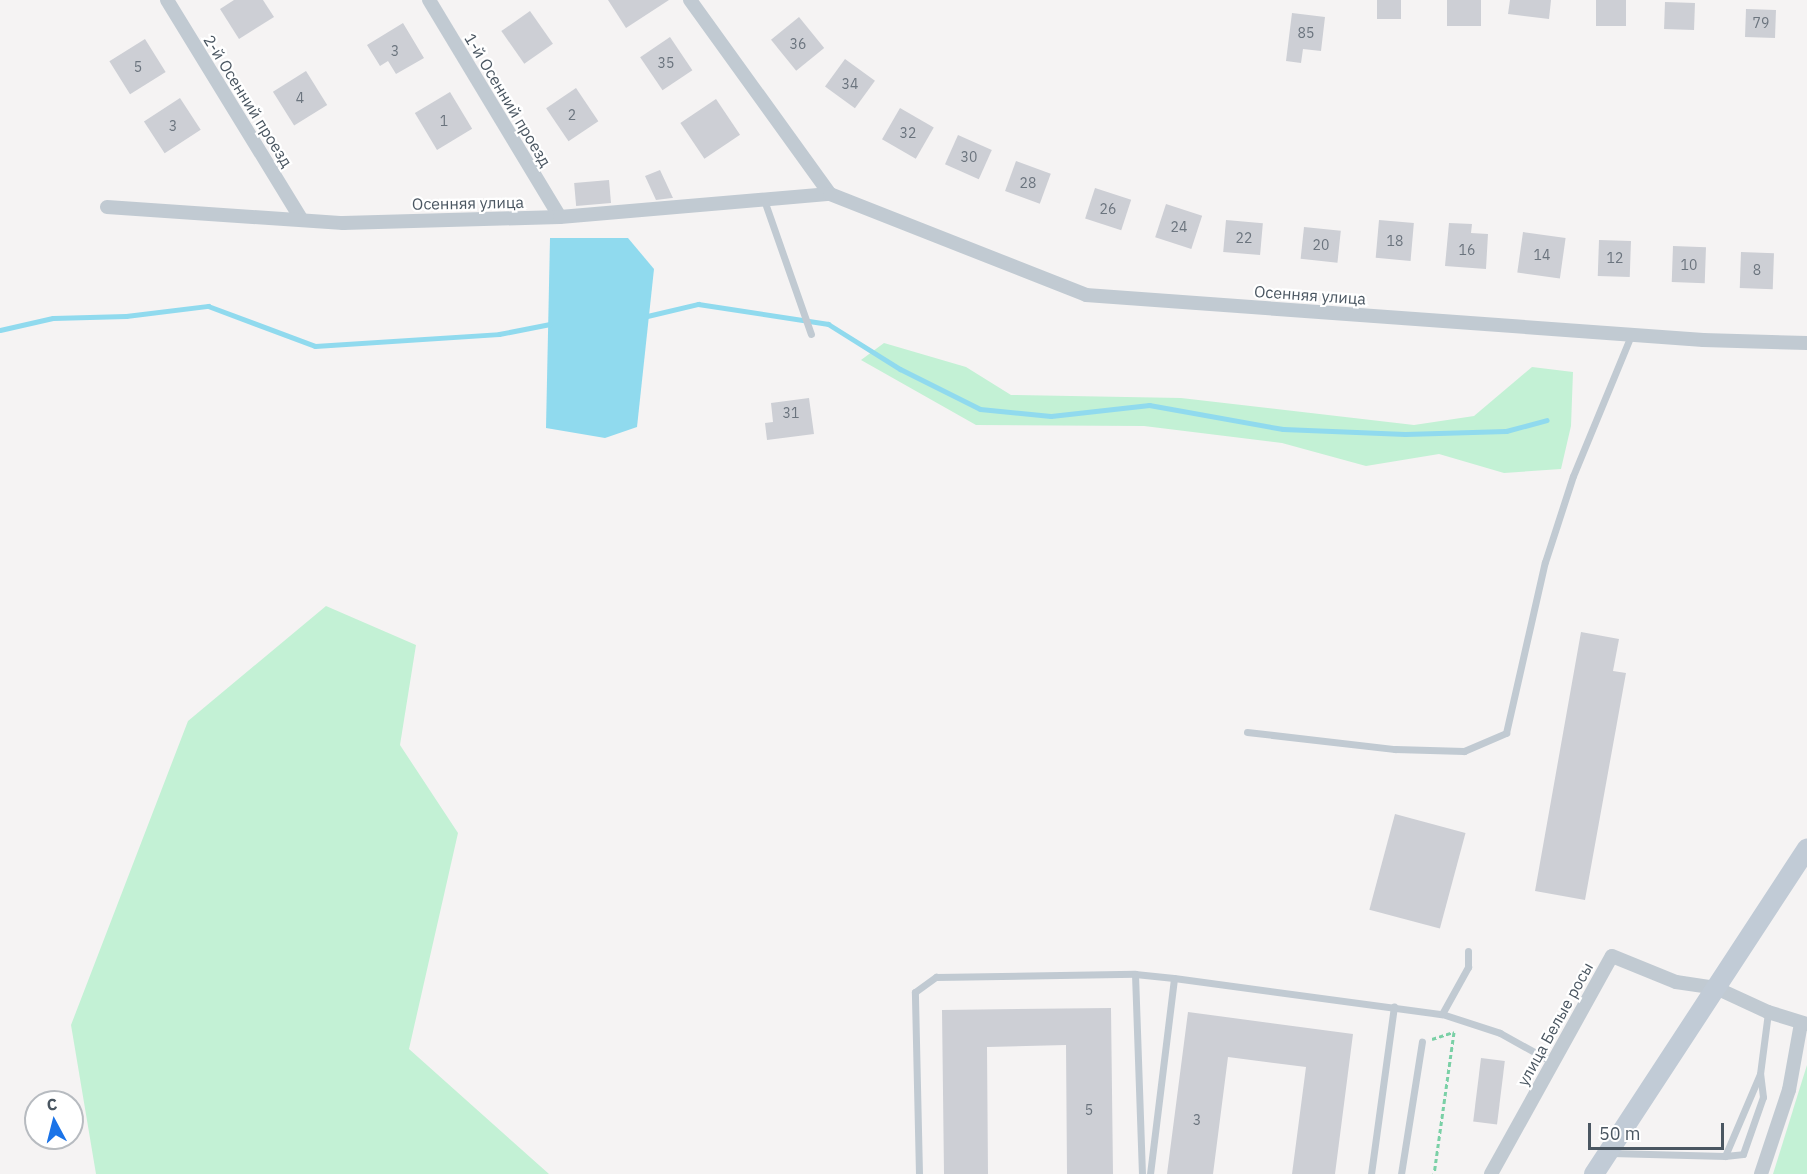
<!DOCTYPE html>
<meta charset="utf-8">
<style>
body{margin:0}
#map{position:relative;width:1807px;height:1174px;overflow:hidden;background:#f5f3f3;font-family:"IBM Plex Sans",sans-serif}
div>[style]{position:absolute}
.green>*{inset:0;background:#c3f1d5}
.water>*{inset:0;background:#90daee}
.stream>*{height:5px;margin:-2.5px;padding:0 2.5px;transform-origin:2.5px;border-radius:2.5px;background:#90daee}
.building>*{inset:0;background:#cdcfd5;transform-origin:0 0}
.path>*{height:3px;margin-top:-1.5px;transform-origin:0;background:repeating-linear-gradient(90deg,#7ad0a6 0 4.5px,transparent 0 7.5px)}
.service>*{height:7px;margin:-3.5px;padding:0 3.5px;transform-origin:3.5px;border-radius:3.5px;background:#c1cad2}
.minor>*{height:14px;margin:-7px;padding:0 7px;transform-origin:7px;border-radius:7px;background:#c1cad2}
.secondary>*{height:20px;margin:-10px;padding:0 10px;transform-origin:10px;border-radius:10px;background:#c1cbd6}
span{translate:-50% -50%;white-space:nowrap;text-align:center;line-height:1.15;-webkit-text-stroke:4.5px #fff;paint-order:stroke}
.number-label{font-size:14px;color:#6b747e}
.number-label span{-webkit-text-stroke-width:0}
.street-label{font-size:16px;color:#4a5661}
.north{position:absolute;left:24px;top:1090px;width:60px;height:60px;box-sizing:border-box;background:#fff;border:2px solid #b7bbc0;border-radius:50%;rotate:353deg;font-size:16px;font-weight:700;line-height:24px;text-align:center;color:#4a5661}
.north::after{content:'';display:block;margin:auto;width:21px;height:27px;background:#1a73e8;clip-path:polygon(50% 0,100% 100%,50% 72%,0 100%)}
.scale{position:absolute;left:1588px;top:1123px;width:136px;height:27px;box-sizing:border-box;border:3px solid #4a5661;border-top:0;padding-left:8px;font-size:18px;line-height:21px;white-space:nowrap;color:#4a5661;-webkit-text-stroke:4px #fff;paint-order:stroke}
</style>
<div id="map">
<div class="green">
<i style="clip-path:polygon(884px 343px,966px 367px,1011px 395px,1181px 398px,1414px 425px,1474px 416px,1532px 367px,1573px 372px,1571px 426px,1561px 469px,1504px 473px,1439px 454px,1366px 466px,1282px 443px,1144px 426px,976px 425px,861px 360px)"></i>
<i style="clip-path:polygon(326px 606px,416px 645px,400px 745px,458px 833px,409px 1049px,549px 1174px,96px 1174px,71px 1025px,188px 721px)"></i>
<i style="clip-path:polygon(1807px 1065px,1807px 1174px,1773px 1174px)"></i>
</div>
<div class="water">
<i style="clip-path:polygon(550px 238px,628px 238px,654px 269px,637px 427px,605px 438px,546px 428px)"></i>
</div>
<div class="stream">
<i style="left:643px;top:317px;width:57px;rotate:-13.3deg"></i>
<i style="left:698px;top:304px;width:132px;rotate:8.7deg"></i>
<i style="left:828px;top:324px;width:85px;rotate:32deg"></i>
<i style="left:900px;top:369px;width:89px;rotate:26.6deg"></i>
<i style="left:980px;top:409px;width:71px;rotate:5.6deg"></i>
<i style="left:1051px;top:416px;width:99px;rotate:-6.4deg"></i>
<i style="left:1149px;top:405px;width:136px;rotate:10.2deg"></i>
<i style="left:1283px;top:429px;width:122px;rotate:2.3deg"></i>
<i style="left:1405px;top:434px;width:101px;rotate:-1.7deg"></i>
<i style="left:1506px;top:431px;width:42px;rotate:-15deg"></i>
<i style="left:0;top:330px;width:54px;rotate:-12.8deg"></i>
<i style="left:53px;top:318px;width:73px;rotate:-1.6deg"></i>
<i style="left:126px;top:316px;width:83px;rotate:-7deg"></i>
<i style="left:208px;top:306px;width:114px;rotate:20.5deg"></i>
<i style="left:315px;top:346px;width:184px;rotate:-3.7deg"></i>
<i style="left:499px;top:334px;width:52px;rotate:-11.1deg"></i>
</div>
<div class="building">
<i style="clip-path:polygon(234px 0,263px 0,274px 17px,239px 39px,220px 9px)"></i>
<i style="clip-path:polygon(608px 0,669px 0,626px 28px)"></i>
<i style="left:1377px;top:0;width:24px;height:19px"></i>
<i style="left:1447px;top:0;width:34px;height:26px"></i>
<i style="clip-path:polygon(1510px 0,1551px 0,1549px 19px,1508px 14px)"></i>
<i style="left:1596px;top:0;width:30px;height:26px"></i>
<i style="left:1665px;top:2px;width:30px;height:27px;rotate:2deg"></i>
<i style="left:1746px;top:9px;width:30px;height:28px;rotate:2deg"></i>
<i style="left:530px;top:11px;width:40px;height:35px;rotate:55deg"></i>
<i style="clip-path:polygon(1292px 13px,1325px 17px,1321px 51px,1303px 49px,1301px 63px,1286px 61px)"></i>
<i style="left:799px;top:17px;width:40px;height:36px;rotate:51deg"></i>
<i style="clip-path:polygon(403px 23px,424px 58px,396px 74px,388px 61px,380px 66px,367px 45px)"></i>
<i style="left:670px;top:37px;width:40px;height:36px;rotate:56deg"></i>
<i style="left:145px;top:39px;width:39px;height:42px;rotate:58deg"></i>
<i style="left:845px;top:59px;width:37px;height:34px;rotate:36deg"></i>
<i style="left:306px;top:71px;width:40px;height:39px;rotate:58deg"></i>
<i style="left:576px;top:88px;width:40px;height:36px;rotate:56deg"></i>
<i style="left:450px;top:92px;width:43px;height:41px;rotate:59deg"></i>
<i style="left:180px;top:98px;width:38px;height:43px;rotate:57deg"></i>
<i style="left:716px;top:99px;width:43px;height:43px;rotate:56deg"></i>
<i style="left:900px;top:108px;width:39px;height:36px;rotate:30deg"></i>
<i style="left:958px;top:135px;width:37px;height:32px;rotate:24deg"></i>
<i style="left:1016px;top:161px;width:37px;height:32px;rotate:20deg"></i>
<i style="clip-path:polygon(660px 170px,673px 198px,672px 198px,656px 200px,645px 176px)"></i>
<i style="left:609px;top:180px;width:23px;height:35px;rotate:85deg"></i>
<i style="left:1095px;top:188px;width:38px;height:32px;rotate:18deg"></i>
<i style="left:1166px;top:204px;width:38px;height:35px;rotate:18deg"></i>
<i style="left:1226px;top:220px;width:37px;height:32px;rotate:5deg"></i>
<i style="left:1379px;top:220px;width:35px;height:38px;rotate:5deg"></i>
<i style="clip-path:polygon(1449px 223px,1472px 224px,1471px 233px,1488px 234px,1486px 269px,1445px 266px)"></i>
<i style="left:1304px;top:227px;width:37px;height:32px;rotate:6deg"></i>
<i style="left:1523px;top:232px;width:43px;height:41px;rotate:8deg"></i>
<i style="left:1599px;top:240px;width:32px;height:36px;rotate:2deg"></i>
<i style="left:1673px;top:246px;width:33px;height:36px;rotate:2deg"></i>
<i style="left:1741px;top:252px;width:33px;height:36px;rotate:2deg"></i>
<i style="clip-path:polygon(809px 398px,814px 434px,767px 440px,765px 423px,773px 422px,771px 403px)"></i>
<i style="clip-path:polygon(1581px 632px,1619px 639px,1613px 671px,1626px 673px,1585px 900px,1535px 891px)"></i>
<i style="left:1395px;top:814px;width:73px;height:99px;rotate:15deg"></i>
<i style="clip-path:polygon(1111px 1008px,1113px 1174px,1067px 1174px,1066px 1045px,987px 1047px,988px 1174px,944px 1174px,942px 1010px)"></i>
<i style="clip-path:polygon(1188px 1012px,1353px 1034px,1335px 1174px,1292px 1174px,1306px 1067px,1228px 1057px,1213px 1174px,1167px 1174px)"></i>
<i style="left:1481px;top:1058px;width:24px;height:64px;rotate:7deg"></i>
</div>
<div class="path">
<i style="left:1432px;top:1039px;width:23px;rotate:-18deg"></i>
<i style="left:1454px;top:1032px;width:143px;rotate:98deg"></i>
</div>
<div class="service">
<i style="left:764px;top:200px;width:142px;rotate:70.7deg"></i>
<i style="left:1247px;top:732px;width:149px;rotate:6.6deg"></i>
<i style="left:1395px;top:749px;width:69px;rotate:1.7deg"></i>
<i style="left:1464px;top:751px;width:46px;rotate:-23.2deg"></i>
<i style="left:1506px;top:733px;width:175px;rotate:-77.2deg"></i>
<i style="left:1545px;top:562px;width:90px;rotate:-72deg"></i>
<i style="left:1573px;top:476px;width:152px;rotate:-67.6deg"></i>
<i style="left:1135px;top:974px;width:200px;rotate:88deg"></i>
<i style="left:1442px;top:1014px;width:61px;rotate:18.1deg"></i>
<i style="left:1500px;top:1033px;width:60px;rotate:29.1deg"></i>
<i style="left:1611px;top:1153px;width:114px;rotate:1.5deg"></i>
<i style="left:1725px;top:1156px;width:89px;rotate:-66.9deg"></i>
<i style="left:1760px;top:1074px;width:63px;rotate:-82.6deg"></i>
<i style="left:1725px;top:1156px;width:18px;rotate:-6deg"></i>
<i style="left:1743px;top:1154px;width:60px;rotate:-70.7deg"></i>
<i style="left:1763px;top:1097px;width:23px;rotate:-97deg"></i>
<i style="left:919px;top:1174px;width:182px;rotate:-91.3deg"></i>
<i style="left:915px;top:992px;width:26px;rotate:-36deg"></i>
<i style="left:936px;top:977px;width:199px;rotate:-0.9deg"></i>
<i style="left:1135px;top:974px;width:39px;rotate:6deg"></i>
<i style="left:1150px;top:1174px;width:197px;rotate:-83deg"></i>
<i style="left:1174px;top:978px;width:270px;rotate:7.7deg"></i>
<i style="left:1442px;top:1014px;width:54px;rotate:-61deg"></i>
<i style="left:1468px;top:967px;width:16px;rotate:-90deg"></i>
<i style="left:1371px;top:1174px;width:169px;rotate:-82.2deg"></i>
<i style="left:1401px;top:1174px;width:134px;rotate:-81deg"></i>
</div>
<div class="minor">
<i style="left:167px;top:0;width:258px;rotate:58.5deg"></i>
<i style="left:429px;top:0;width:253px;rotate:58.9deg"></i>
<i style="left:690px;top:0;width:239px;rotate:54.2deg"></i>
<i style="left:107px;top:207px;width:237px;rotate:3.9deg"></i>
<i style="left:343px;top:223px;width:217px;rotate:-1.6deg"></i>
<i style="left:560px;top:217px;width:271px;rotate:-4.9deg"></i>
<i style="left:830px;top:194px;width:275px;rotate:21.5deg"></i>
<i style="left:1086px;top:295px;width:619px;rotate:4.17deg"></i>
<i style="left:1703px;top:340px;width:104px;rotate:1.7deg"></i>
<i style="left:1491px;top:1174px;width:249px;rotate:-61deg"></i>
<i style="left:1612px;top:956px;width:69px;rotate:22.1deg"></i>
<i style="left:1676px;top:982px;width:40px;rotate:8.5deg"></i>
<i style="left:1716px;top:988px;width:57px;rotate:24.8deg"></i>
<i style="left:1768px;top:1012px;width:41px;rotate:17.1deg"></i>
<i style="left:1761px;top:1174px;width:89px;rotate:-71.6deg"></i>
<i style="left:1789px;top:1090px;width:68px;rotate:-79.8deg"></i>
</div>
<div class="secondary">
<i style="left:1594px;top:1174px;width:389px;rotate:-56.8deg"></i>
</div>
<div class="number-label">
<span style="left:1761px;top:23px">79</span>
<span style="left:1306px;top:33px">85</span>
<span style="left:798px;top:44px">36</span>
<span style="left:395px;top:51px">3</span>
<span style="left:666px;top:63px">35</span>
<span style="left:138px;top:67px">5</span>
<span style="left:850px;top:84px">34</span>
<span style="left:300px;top:98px">4</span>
<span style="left:572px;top:115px">2</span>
<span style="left:444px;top:121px">1</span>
<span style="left:173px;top:126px">3</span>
<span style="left:908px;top:133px">32</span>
<span style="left:969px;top:157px">30</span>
<span style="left:1028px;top:183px">28</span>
<span style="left:1108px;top:209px">26</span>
<span style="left:1179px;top:227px">24</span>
<span style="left:1244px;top:238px">22</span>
<span style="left:1395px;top:241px">18</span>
<span style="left:1321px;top:245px">20</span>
<span style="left:1467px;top:250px">16</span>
<span style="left:1542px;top:255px">14</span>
<span style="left:1615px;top:258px">12</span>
<span style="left:1689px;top:265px">10</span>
<span style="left:1757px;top:270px">8</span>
<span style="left:791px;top:413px">31</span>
<span style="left:1089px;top:1110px">5</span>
<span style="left:1197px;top:1120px">3</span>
</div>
<div class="street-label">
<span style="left:508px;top:100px;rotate:59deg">1-й Осенний проезд</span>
<span style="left:248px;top:101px;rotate:58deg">2-й Осенний проезд</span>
<span style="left:468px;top:203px;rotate:-1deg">Осенняя улица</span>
<span style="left:1310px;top:295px;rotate:4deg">Осенняя улица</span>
<span style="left:1555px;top:1024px;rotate:-61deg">улица Белые росы</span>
</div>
<div class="north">С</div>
<div class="scale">50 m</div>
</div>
